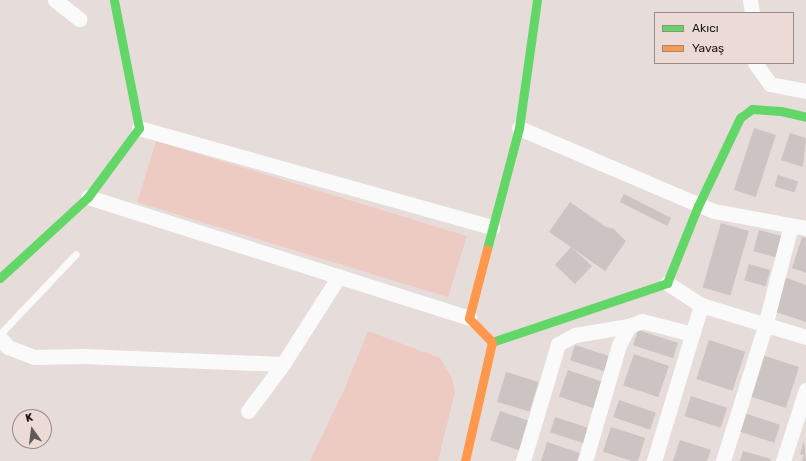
<!DOCTYPE html>
<meta charset="utf-8">
<style>
body{margin:0}
#map{position:relative;width:806px;height:461px;overflow:hidden;background:#e6dddb;font-family:Rubik,sans-serif}
div>[style]{position:absolute}
.green>*{inset:0;background:#edcac2;transform-origin:0 0}
.building>*{inset:0;background:#cbc4c2;transform-origin:0 0}
.lane>*{height:7px;margin:-3.5px;padding:0 3.5px;transform-origin:3.5px;border-radius:3.5px;background:#fbfafa}
.street>*{height:15px;margin:-7.5px;padding:0 7.5px;transform-origin:7.5px;border-radius:7.5px;background:#fbfafa}
.fast>*{height:9px;margin:-4.5px;padding:0 4.5px;transform-origin:4.5px;border-radius:4.5px;background:#63d668}
.slow>*{height:9px;margin:-4.5px;padding:0 4.5px;transform-origin:4.5px;border-radius:4.5px;background:#ff974d}
span{translate:-50% -50%;white-space:nowrap;text-align:center;line-height:1.15;-webkit-text-stroke:3px #ebdad6;paint-order:stroke}
.legend{position:absolute;left:654px;top:12px;width:140px;height:52px;box-sizing:border-box;background:#ebdad6;border:1px solid #978b88;margin:0;padding:5px 7px;list-style:none;font-size:12px;color:#191413}
.legend li{display:flex;align-items:center;gap:8px;height:20px}
.legend b{width:20px;border:1px solid #978b88}
.north{position:absolute;left:12px;top:409px;width:40px;height:40px;box-sizing:border-box;background:#ebdad6;border:1px solid #978b88;border-radius:50%;rotate:346deg;font-size:11px;font-weight:700;line-height:16px;text-align:center;color:#191413}
.north::after{content:'';display:block;margin:auto;width:14px;height:18px;background:#615a59;clip-path:polygon(50% 0,100% 100%,50% 72%,0 100%)}
</style>
<div id="map">
<div class="green">
<i style="left:156px;top:141px;width:325px;height:64px;rotate:17deg"></i>
<i style="clip-path:polygon(368px 331px,440px 358px,452px 378px,455px 392px,438px 461px,310px 461px,344px 390px)"></i>
</div>
<div class="building">
<i style="left:754px;top:128px;width:23px;height:65px;rotate:18deg"></i>
<i style="clip-path:polygon(790px 133px,806px 138px,803px 167px,781px 160px)"></i>
<i style="left:778px;top:175px;width:21px;height:12px;rotate:17deg"></i>
<i style="left:624px;top:194px;width:53px;height:9px;rotate:27deg"></i>
<i style="clip-path:polygon(570px 202px,606px 227px,614px 229px,626px 241px,605px 271px,572px 248px,592px 266px,575px 284px,555px 265px,571px 247px,549px 232px)"></i>
<i style="left:721px;top:223px;width:29px;height:67px;rotate:16deg"></i>
<i style="left:759px;top:230px;width:23px;height:22px;rotate:15deg"></i>
<i style="clip-path:polygon(802px 237px,806px 238px,806px 273px,792px 268px)"></i>
<i style="left:749px;top:264px;width:22px;height:17px;rotate:16deg"></i>
<i style="clip-path:polygon(784px 277px,806px 285px,806px 322px,773px 311px)"></i>
<i style="left:638px;top:330px;width:42px;height:16px;rotate:18deg"></i>
<i style="left:709px;top:340px;width:38px;height:41px;rotate:18deg"></i>
<i style="left:575px;top:345px;width:39px;height:16px;rotate:18deg"></i>
<i style="left:634px;top:354px;width:37px;height:33px;rotate:19deg"></i>
<i style="left:762px;top:355px;width:39px;height:43px;rotate:18deg"></i>
<i style="left:568px;top:370px;width:37px;height:28px;rotate:19deg"></i>
<i style="left:506px;top:372px;width:34px;height:31px;rotate:17deg"></i>
<i style="left:691px;top:396px;width:38px;height:21px;rotate:18deg"></i>
<i style="left:619px;top:400px;width:39px;height:18px;rotate:19deg"></i>
<i style="left:500px;top:411px;width:31px;height:31px;rotate:19deg"></i>
<i style="left:744px;top:413px;width:38px;height:19px;rotate:18deg"></i>
<i style="left:555px;top:417px;width:38px;height:16px;rotate:18deg"></i>
<i style="left:611px;top:427px;width:36px;height:26px;rotate:18deg"></i>
<i style="clip-path:polygon(680px 440px,711px 450px,707px 461px,673px 461px)"></i>
<i style="clip-path:polygon(804px 441px,806px 461px,802px 461px,804px 455px,800px 454px)"></i>
<i style="clip-path:polygon(547px 442px,580px 453px,577px 461px,541px 461px)"></i>
<i style="clip-path:polygon(743px 451px,771px 459px,770px 461px,740px 461px)"></i>
</div>
<div class="lane">
<i style="left:0;top:334px;width:110px;rotate:-46.5deg"></i>
</div>
<div class="street">
<i style="left:55px;top:0;width:31px;rotate:38deg"></i>
<i style="left:750px;top:0;width:13px;rotate:81deg"></i>
<i style="left:755px;top:63px;width:26px;rotate:54deg"></i>
<i style="left:770px;top:84px;width:37px;rotate:11deg"></i>
<i style="left:139px;top:128px;width:367px;rotate:15.7deg"></i>
<i style="left:519px;top:128px;width:212px;rotate:23.1deg"></i>
<i style="left:714px;top:211px;width:94px;rotate:10.5deg"></i>
<i style="left:88px;top:197px;width:400px;rotate:17.6deg"></i>
<i style="left:667px;top:283px;width:40px;rotate:32.9deg"></i>
<i style="left:701px;top:305px;width:110px;rotate:16.9deg"></i>
<i style="left:0;top:338px;width:12px;rotate:48deg"></i>
<i style="left:8px;top:347px;width:28px;rotate:21deg"></i>
<i style="left:34px;top:357px;width:49px;rotate:-1.2deg"></i>
<i style="left:83px;top:356px;width:200px;rotate:2.3deg"></i>
<i style="left:248px;top:411px;width:59px;rotate:-53.3deg"></i>
<i style="left:283px;top:364px;width:104px;rotate:-57.5deg"></i>
<i style="left:523px;top:461px;width:122px;rotate:-73.3deg"></i>
<i style="left:558px;top:344px;width:19px;rotate:-28deg"></i>
<i style="left:575px;top:335px;width:55px;rotate:-9.5deg"></i>
<i style="left:585px;top:461px;width:121px;rotate:-73.7deg"></i>
<i style="left:619px;top:345px;width:21px;rotate:-62deg"></i>
<i style="left:629px;top:326px;width:14px;rotate:-21deg"></i>
<i style="left:642px;top:321px;width:52px;rotate:14.6deg"></i>
<i style="left:654px;top:461px;width:163px;rotate:-73.2deg"></i>
<i style="left:723px;top:461px;width:141px;rotate:-72.7deg"></i>
<i style="left:765px;top:326px;width:104px;rotate:-75.6deg"></i>
<i style="left:783px;top:461px;width:75px;rotate:-72.1deg"></i>
</div>
<div class="fast">
<i style="left:487px;top:249px;width:125px;rotate:-75.2deg"></i>
<i style="left:519px;top:128px;width:129px;rotate:-82deg"></i>
<i style="left:0;top:278px;width:120px;rotate:-42.6deg"></i>
<i style="left:88px;top:197px;width:86px;rotate:-53.5deg"></i>
<i style="left:139px;top:128px;width:130px;rotate:-101.1deg"></i>
<i style="left:492px;top:342px;width:185px;rotate:-18.6deg"></i>
<i style="left:667px;top:283px;width:83px;rotate:-68.1deg"></i>
<i style="left:698px;top:206px;width:98px;rotate:-64.5deg"></i>
<i style="left:740px;top:118px;width:15px;rotate:-37deg"></i>
<i style="left:752px;top:109px;width:29px;rotate:4deg"></i>
<i style="left:781px;top:111px;width:26px;rotate:13deg"></i>
</div>
<div class="slow">
<i style="left:465px;top:461px;width:122px;rotate:-77.2deg"></i>
<i style="left:492px;top:342px;width:33px;rotate:-134deg"></i>
<i style="left:469px;top:318px;width:71px;rotate:-75.4deg"></i>
</div>
<ul class="legend">
<li><b style="height:5px;background:#63d668"></b>Akıcı</li>
<li><b style="height:5px;background:#ff974d"></b>Yavaş</li>
</ul>
<div class="north">K</div>
</div>
